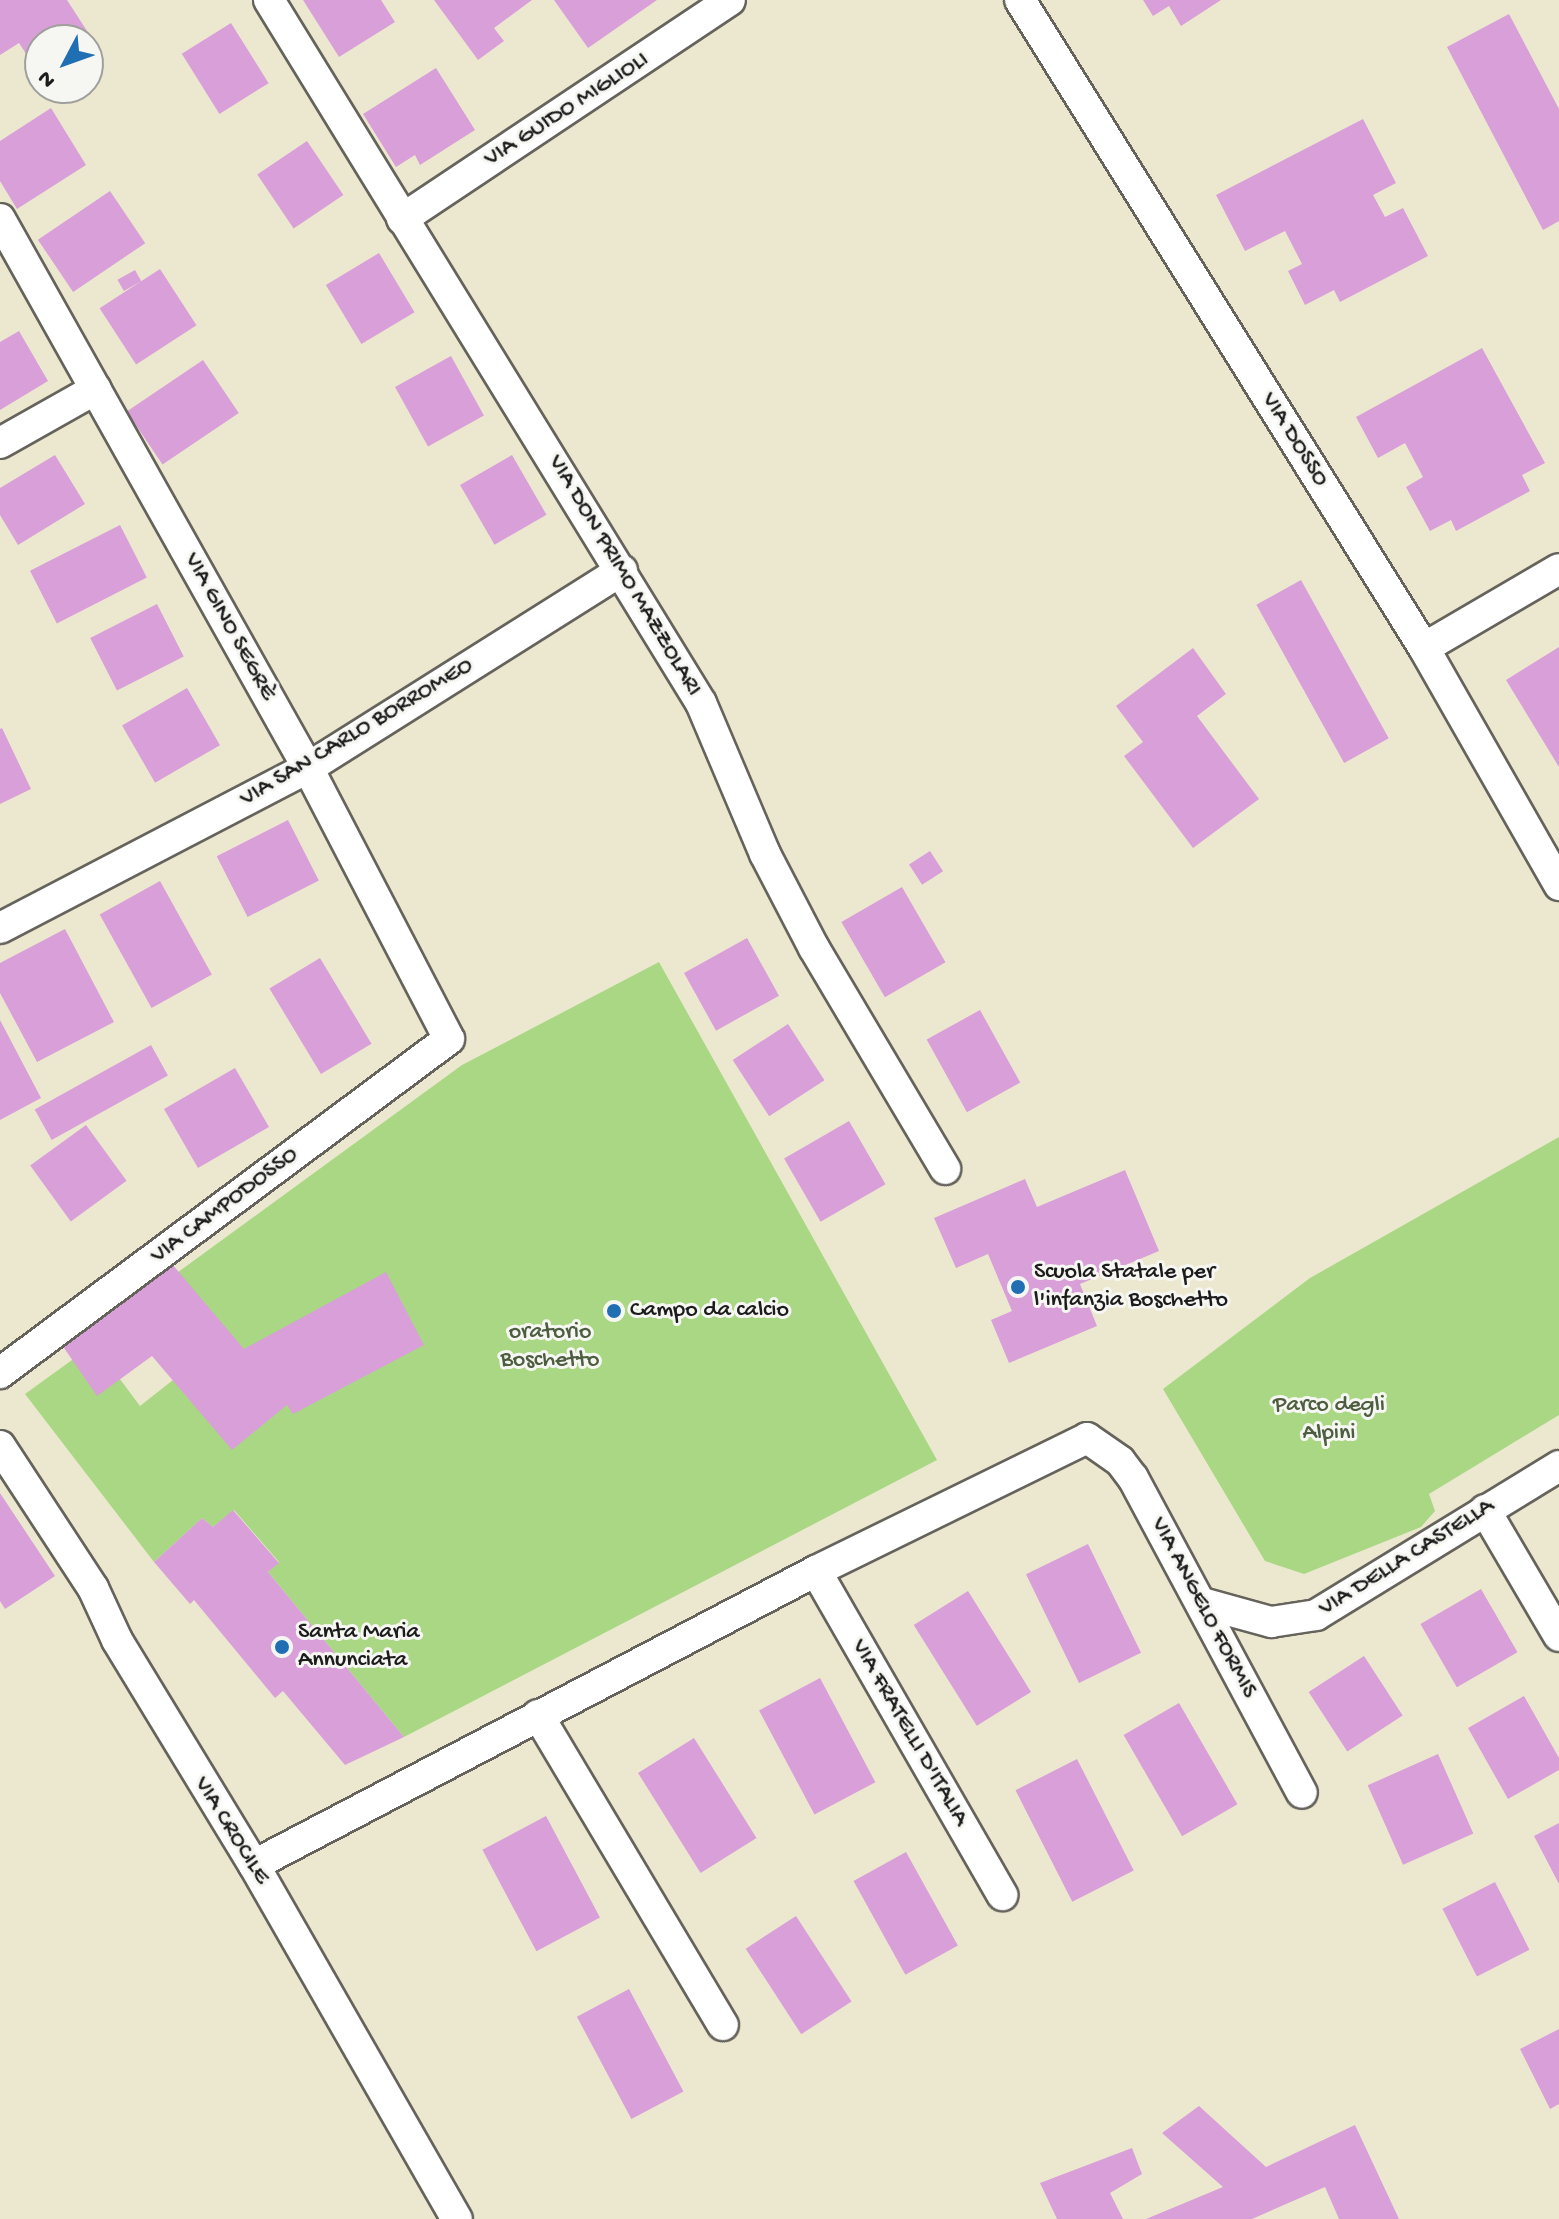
<!DOCTYPE html>
<meta charset="utf-8">
<style>
body{margin:0}
#map{position:relative;width:1559px;height:2219px;overflow:hidden;background:#ece8d0;font-family:"Gochi Hand",sans-serif}
div>[style]{position:absolute}
.green>*{inset:0;background:#a9d784}
.building>*{inset:0;background:#d99fd8;transform-origin:0 0}
.roads{filter:drop-shadow(2px 0 #65635b) drop-shadow(-2px 0 #65635b) drop-shadow(0 2px #65635b) drop-shadow(0 -2px #65635b)}
.minor>*{height:30px;margin:-15px;padding:0 15px;transform-origin:15px;border-radius:15px;background:#fff}
.dots>*{width:22px;height:22px;translate:-50% -50%;box-sizing:border-box;border:4px solid #f6f6f2;border-radius:50%}
span{translate:-50% -50%;white-space:nowrap;text-align:center;line-height:1.15;-webkit-text-stroke:6px #f6f6f2;paint-order:stroke}
.street-label{font-size:24px;color:#1c1c1c}
.poi-label{font-size:24px;color:#1c1c1c}
.left{translate:0 -50%;text-align:left}
.park-label{font-size:24px;color:#4d5d40}
.north{position:absolute;left:24px;top:24px;width:80px;height:80px;box-sizing:border-box;background:#f6f6f2;border:2px solid #9f9f9c;border-radius:50%;rotate:229deg;font-size:22px;font-weight:700;line-height:32px;text-align:center;color:#1c1c1c}
.north::after{content:'';display:block;margin:auto;width:28px;height:36px;background:#1f6fb2;clip-path:polygon(50% 0,100% 100%,50% 72%,0 100%)}
</style>
<div id="map">
<div class="green">
<i style="clip-path:polygon(659px 962px,937px 1460px,404px 1737px,268px 1572px,279px 1562px,234px 1510px,213px 1527px,202px 1518px,154px 1562px,25px 1394px,90px 1347px,99px 1351px,140px 1406px,192px 1365px,170px 1278px,462px 1065px)"></i>
<i style="clip-path:polygon(1559px 1137px,1559px 1415px,1429px 1494px,1435px 1511px,1421px 1527px,1304px 1574px,1265px 1561px,1163px 1389px,1310px 1278px)"></i>
</div>
<div class="building">
<i style="clip-path:polygon(0 0,67px 0,100px 51px,88px 59px,88px 40px,40px 40px,40px 75px,19px 43px,0 55px)"></i>
<i style="clip-path:polygon(303px 0,381px 0,395px 22px,339px 57px)"></i>
<i style="clip-path:polygon(434px 0,532px 0,494px 28px,504px 41px,478px 60px)"></i>
<i style="clip-path:polygon(554px 0,657px 0,588px 48px)"></i>
<i style="clip-path:polygon(1143px 0,1221px 0,1181px 26px,1169px 6px,1153px 16px)"></i>
<i style="clip-path:polygon(1509px 14px,1559px 109px,1559px 221px,1543px 230px,1447px 47px)"></i>
<i style="left:231px;top:23px;width:71px;height:58px;rotate:58deg"></i>
<i style="clip-path:polygon(436px 68px,475px 130px,420px 165px,415px 155px,396px 167px,363px 114px)"></i>
<i style="clip-path:polygon(51px 108px,86px 165px,17px 209px,0 181px,0 141px)"></i>
<i style="clip-path:polygon(1363px 119px,1396px 183px,1373px 195px,1385px 217px,1403px 208px,1428px 256px,1340px 302px,1334px 290px,1305px 305px,1288px 271px,1302px 264px,1285px 231px,1245px 251px,1216px 195px)"></i>
<i style="left:307px;top:141px;width:65px;height:60px;rotate:56deg"></i>
<i style="left:110px;top:191px;width:63px;height:87px;rotate:56deg"></i>
<i style="left:379px;top:253px;width:69px;height:62px;rotate:59deg"></i>
<i style="left:160px;top:269px;width:67px;height:72px;rotate:57deg"></i>
<i style="left:135px;top:270px;width:13px;height:20px;rotate:61deg"></i>
<i style="clip-path:polygon(19px 331px,48px 381px,0 410px,0 342px)"></i>
<i style="clip-path:polygon(1482px 348px,1545px 463px,1522px 475px,1530px 491px,1456px 531px,1451px 520px,1430px 531px,1406px 487px,1423px 477px,1405px 443px,1378px 458px,1356px 417px)"></i>
<i style="left:451px;top:356px;width:68px;height:64px;rotate:61deg"></i>
<i style="left:203px;top:360px;width:64px;height:92px;rotate:56deg"></i>
<i style="clip-path:polygon(55px 455px,85px 504px,18px 545px,0 515px,0 488px)"></i>
<i style="left:512px;top:455px;width:69px;height:60px;rotate:60deg"></i>
<i style="left:120px;top:525px;width:59px;height:101px;rotate:63deg"></i>
<i style="left:1301px;top:580px;width:181px;height:51px;rotate:61deg"></i>
<i style="left:157px;top:604px;width:59px;height:75px;rotate:63deg"></i>
<i style="clip-path:polygon(1559px 647px,1559px 767px,1506px 680px)"></i>
<i style="clip-path:polygon(1193px 648px,1226px 694px,1197px 716px,1259px 799px,1193px 848px,1124px 756px,1143px 742px,1116px 706px)"></i>
<i style="left:187px;top:688px;width:66px;height:75px;rotate:60deg"></i>
<i style="clip-path:polygon(2px 728px,31px 789px,0 804px,0 729px)"></i>
<i style="left:288px;top:820px;width:68px;height:80px;rotate:63deg"></i>
<i style="left:930px;top:851px;width:24px;height:25px;rotate:57deg"></i>
<i style="left:160px;top:881px;width:107px;height:69px;rotate:61deg"></i>
<i style="left:902px;top:887px;width:87px;height:70px;rotate:60deg"></i>
<i style="clip-path:polygon(65px 929px,114px 1022px,37px 1062px,0 993px,0 963px)"></i>
<i style="left:747px;top:938px;width:66px;height:72px;rotate:61deg"></i>
<i style="left:320px;top:958px;width:100px;height:59px;rotate:59deg"></i>
<i style="left:980px;top:1010px;width:83px;height:61px;rotate:61deg"></i>
<i style="clip-path:polygon(0 1020px,41px 1098px,0 1120px)"></i>
<i style="left:788px;top:1024px;width:67px;height:66px;rotate:57deg"></i>
<i style="left:151px;top:1045px;width:35px;height:133px;rotate:61deg"></i>
<i style="left:235px;top:1068px;width:68px;height:82px;rotate:60deg"></i>
<i style="left:849px;top:1121px;width:73px;height:75px;rotate:60deg"></i>
<i style="left:86px;top:1125px;width:69px;height:69px;rotate:54deg"></i>
<i style="clip-path:polygon(1125px 1170px,1159px 1251px,1080px 1284px,1097px 1326px,1009px 1363px,991px 1320px,1012px 1311px,988px 1254px,956px 1268px,934px 1218px,1025px 1179px,1037px 1207px)"></i>
<i style="clip-path:polygon(172px 1264px,244px 1349px,386px 1272px,424px 1345px,293px 1414px,287px 1405px,232px 1450px,152px 1356px,97px 1396px,62px 1345px)"></i>
<i style="clip-path:polygon(0 1493px,55px 1576px,5px 1609px,0 1601px)"></i>
<i style="clip-path:polygon(233px 1510px,279px 1563px,268px 1572px,404px 1737px,345px 1765px,283px 1691px,275px 1698px,194px 1600px,190px 1604px,154px 1562px,202px 1518px,213px 1527px)"></i>
<i style="left:1088px;top:1544px;width:121px;height:69px;rotate:64deg"></i>
<i style="left:1481px;top:1589px;width:73px;height:70px;rotate:60deg"></i>
<i style="left:968px;top:1591px;width:119px;height:64px;rotate:58deg"></i>
<i style="left:1364px;top:1656px;width:71px;height:66px;rotate:57deg"></i>
<i style="left:820px;top:1678px;width:118px;height:69px;rotate:62deg"></i>
<i style="clip-path:polygon(1524px 1696px,1559px 1758px,1559px 1770px,1508px 1799px,1468px 1728px)"></i>
<i style="left:1179px;top:1703px;width:117px;height:64px;rotate:60deg"></i>
<i style="left:694px;top:1738px;width:118px;height:66px;rotate:58deg"></i>
<i style="left:1438px;top:1754px;width:87px;height:77px;rotate:66deg"></i>
<i style="left:1077px;top:1759px;width:125px;height:69px;rotate:63deg"></i>
<i style="left:546px;top:1816px;width:115px;height:72px;rotate:62deg"></i>
<i style="clip-path:polygon(1559px 1823px,1559px 1884px,1534px 1836px)"></i>
<i style="left:906px;top:1852px;width:107px;height:60px;rotate:61deg"></i>
<i style="left:1495px;top:1882px;width:76px;height:59px;rotate:63deg"></i>
<i style="left:796px;top:1916px;width:102px;height:60px;rotate:57deg"></i>
<i style="left:629px;top:1989px;width:116px;height:59px;rotate:62deg"></i>
<i style="clip-path:polygon(1559px 2029px,1559px 2104px,1550px 2109px,1520px 2049px)"></i>
<i style="clip-path:polygon(1199px 2106px,1266px 2167px,1355px 2125px,1399px 2219px,1339px 2219px,1325px 2187px,1252px 2219px,1146px 2219px,1223px 2187px,1162px 2133px)"></i>
<i style="clip-path:polygon(1132px 2148px,1142px 2174px,1110px 2193px,1123px 2219px,1057px 2219px,1040px 2183px)"></i>
</div>
<div class="roads">
<div class="minor">
<i style="left:269px;top:0;width:825px;rotate:58.43deg"></i>
<i style="left:701px;top:703px;width:164px;rotate:67deg"></i>
<i style="left:765px;top:854px;width:106px;rotate:62.5deg"></i>
<i style="left:814px;top:948px;width:257px;rotate:59.3deg"></i>
<i style="left:1020px;top:0;width:764px;rotate:58.06deg"></i>
<i style="left:1424px;top:648px;width:273px;rotate:60.3deg"></i>
<i style="left:0;top:219px;width:629px;rotate:60.71deg"></i>
<i style="left:308px;top:768px;width:305px;rotate:62.5deg"></i>
<i style="left:449px;top:1039px;width:560px;rotate:143.36deg"></i>
<i style="left:402px;top:219px;width:394px;rotate:-33.7deg"></i>
<i style="left:0;top:443px;width:110px;rotate:-29.4deg"></i>
<i style="left:1424px;top:648px;width:156px;rotate:-30.3deg"></i>
<i style="left:0;top:928px;width:347px;rotate:-27.5deg"></i>
<i style="left:308px;top:768px;width:371px;rotate:-32.2deg"></i>
<i style="left:0;top:1446px;width:170px;rotate:56.8deg"></i>
<i style="left:93px;top:1588px;width:57px;rotate:65.2deg"></i>
<i style="left:117px;top:1640px;width:263px;rotate:58.7deg"></i>
<i style="left:254px;top:1865px;width:408px;rotate:60.2deg"></i>
<i style="left:1485px;top:1510px;width:146px;rotate:59.6deg"></i>
<i style="left:816px;top:1571px;width:374px;rotate:60.1deg"></i>
<i style="left:1202px;top:1603px;width:72px;rotate:15.4deg"></i>
<i style="left:1271px;top:1622px;width:46px;rotate:-8.8deg"></i>
<i style="left:1316px;top:1615px;width:285px;rotate:-31.5deg"></i>
<i style="left:538px;top:1715px;width:361px;rotate:59.2deg"></i>
<i style="left:254px;top:1865px;width:634px;rotate:-27.62deg"></i>
<i style="left:816px;top:1571px;width:302px;rotate:-26.1deg"></i>
<i style="left:1087px;top:1438px;width:40px;rotate:34.9deg"></i>
<i style="left:1120px;top:1461px;width:21px;rotate:53deg"></i>
<i style="left:1133px;top:1478px;width:357px;rotate:61.8deg"></i>
</div>
</div>
<div class="dots">
<i style="left:1018px;top:1287px;background:#1f6fb2"></i>
<i style="left:614px;top:1311px;background:#1f6fb2"></i>
<i style="left:282px;top:1647px;background:#1f6fb2"></i>
</div>
<div class="street-label">
<span style="left:567px;top:110px;rotate:-33deg">VIA GUIDO MIGLIOLI</span>
<span style="left:1294px;top:440px;rotate:58deg">VIA DOSSO</span>
<span style="left:624px;top:576px;rotate:59deg">VIA DON PRIMO MAZZOLARI</span>
<span style="left:229px;top:627px;rotate:61deg">VIA GINO SEGRÈ</span>
<span style="left:357px;top:733px;rotate:-31deg">VIA SAN CARLO BORROMEO</span>
<span style="left:225px;top:1206px;rotate:-37deg">VIA CAMPODOSSO</span>
<span style="left:1407px;top:1558px;rotate:-32deg">VIA DELLA CASTELLA</span>
<span style="left:1203px;top:1608px;rotate:62deg">VIA ANGELO FORMIS</span>
<span style="left:909px;top:1733px;rotate:60deg">VIA FRATELLI D'ITALIA</span>
<span style="left:231px;top:1831px;rotate:58deg">VIA CROCILE</span>
</div>
<div class="poi-label">
<span class="left" style="left:1034px;top:1287px">Scuola Statale per<br>l'infanzia Boschetto</span>
<span class="left" style="left:630px;top:1311px">Campo da calcio</span>
<span class="left" style="left:298px;top:1647px">Santa Maria<br>Annunciata</span>
</div>
<div class="park-label">
<span style="left:550px;top:1347px">oratorio<br>Boschetto</span>
<span style="left:1329px;top:1420px">Parco degli<br>Alpini</span>
</div>
<div class="north">N</div>
</div>
